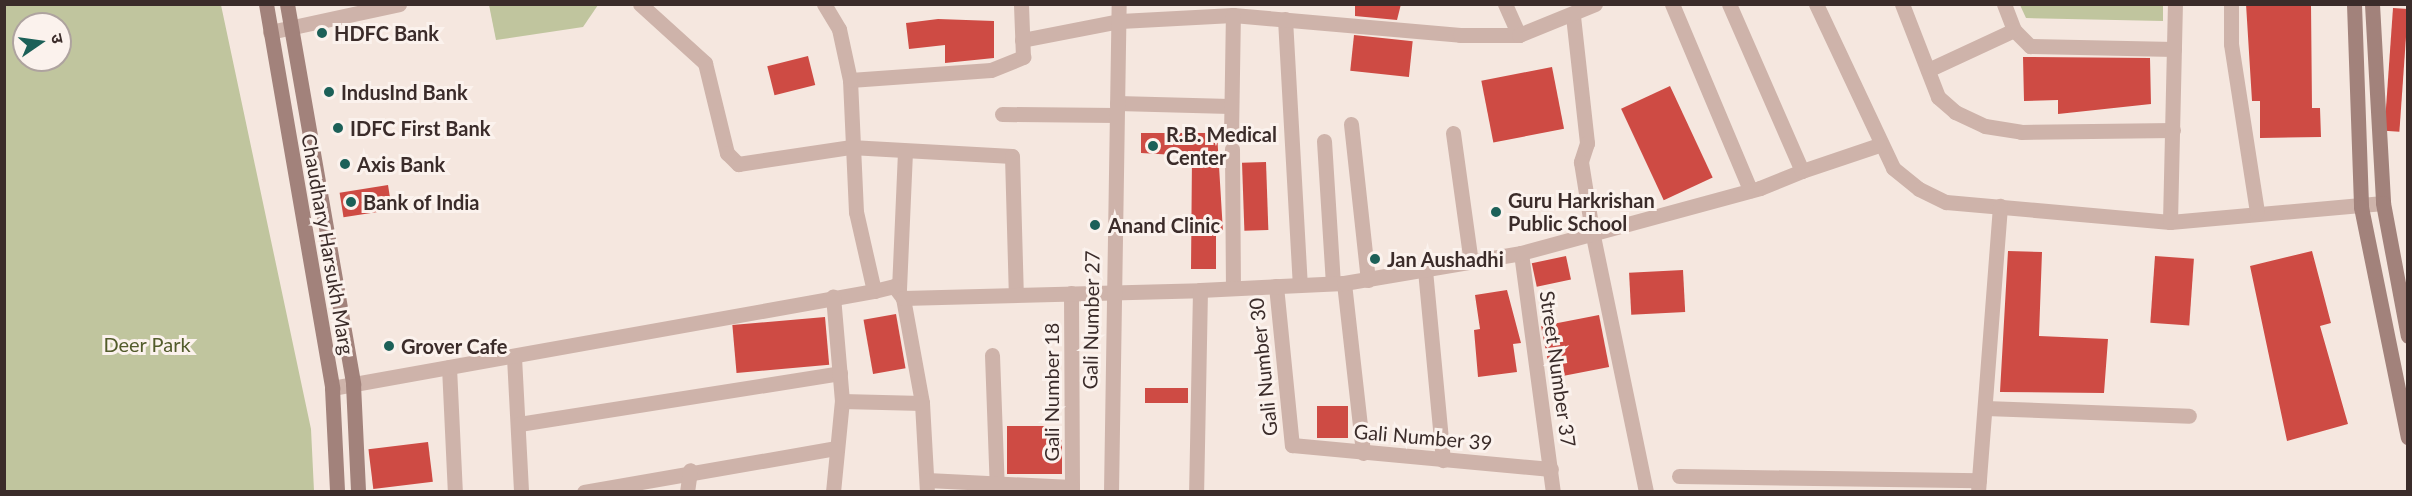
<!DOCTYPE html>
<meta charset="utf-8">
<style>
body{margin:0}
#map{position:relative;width:2412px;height:496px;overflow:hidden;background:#f5e7df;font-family:Lato,"Noto Sans Devanagari",sans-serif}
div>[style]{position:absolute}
.green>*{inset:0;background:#c0c59e}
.building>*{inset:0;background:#ce4b44;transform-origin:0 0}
.street>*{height:15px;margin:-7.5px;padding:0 7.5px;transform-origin:7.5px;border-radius:7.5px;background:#ceb3aa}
.secondary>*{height:15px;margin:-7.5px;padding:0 7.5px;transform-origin:7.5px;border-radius:7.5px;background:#a2827b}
.dots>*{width:16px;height:16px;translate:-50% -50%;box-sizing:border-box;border:3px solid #fbf2ed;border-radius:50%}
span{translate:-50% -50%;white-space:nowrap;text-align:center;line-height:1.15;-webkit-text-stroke:6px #fbf2ed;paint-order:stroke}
.poi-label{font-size:20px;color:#3b2c2a;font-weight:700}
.left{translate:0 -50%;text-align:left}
.street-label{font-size:20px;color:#3b2c2a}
.park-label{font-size:20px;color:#535c2c}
.frame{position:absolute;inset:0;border:6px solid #3b2c2a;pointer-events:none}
.north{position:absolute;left:12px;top:12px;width:60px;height:60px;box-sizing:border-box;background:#fbf2ed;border:2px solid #aea39f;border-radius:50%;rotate:77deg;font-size:16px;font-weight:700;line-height:24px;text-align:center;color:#3b2c2a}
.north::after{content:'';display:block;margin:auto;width:21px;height:27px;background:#1c6058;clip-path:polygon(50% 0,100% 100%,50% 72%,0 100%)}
</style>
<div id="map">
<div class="green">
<i style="clip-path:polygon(evenodd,4px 5px,221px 5px,311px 429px,314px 491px,5px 491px,4px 5px,24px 24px,60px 24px,60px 60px,24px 60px,24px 24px)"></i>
<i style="clip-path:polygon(489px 5px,489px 4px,598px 5px,583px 27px,496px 40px)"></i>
<i style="clip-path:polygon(2020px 5px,2163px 5px,2163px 21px,2026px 18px)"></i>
</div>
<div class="building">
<i style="clip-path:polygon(1355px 4px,1401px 4px,1397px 20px,1355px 16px)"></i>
<i style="clip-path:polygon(2246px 4px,2311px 4px,2312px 108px,2320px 108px,2321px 137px,2260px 138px,2260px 101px,2252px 101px)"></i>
<i style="left:2393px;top:8px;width:15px;height:123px;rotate:4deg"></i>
<i style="clip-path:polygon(938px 19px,994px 21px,994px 58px,945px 63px,945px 45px,909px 49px,906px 23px)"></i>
<i style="left:1354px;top:35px;width:59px;height:36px;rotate:6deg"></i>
<i style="left:808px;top:56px;width:30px;height:42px;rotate:76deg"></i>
<i style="clip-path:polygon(2023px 57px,2150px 58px,2151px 104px,2058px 114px,2058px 100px,2024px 101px)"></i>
<i style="left:1552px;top:67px;width:63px;height:72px;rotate:79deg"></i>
<i style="left:1670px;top:86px;width:101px;height:54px;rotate:65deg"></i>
<i style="clip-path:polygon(1141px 133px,1217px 133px,1223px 232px,1216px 232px,1216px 269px,1191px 269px,1192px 156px,1141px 153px)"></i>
<i style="left:1266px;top:162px;width:68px;height:24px;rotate:88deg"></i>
<i style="left:388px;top:185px;width:25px;height:49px;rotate:81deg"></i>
<i style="clip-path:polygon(2008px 251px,2042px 252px,2039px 336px,2108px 339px,2104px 393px,2000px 392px)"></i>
<i style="clip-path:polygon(2312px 251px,2331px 323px,2320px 326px,2348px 424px,2287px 441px,2250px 266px)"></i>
<i style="left:1566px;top:256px;width:24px;height:35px;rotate:78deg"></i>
<i style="left:2155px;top:256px;width:39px;height:67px;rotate:4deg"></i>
<i style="left:1683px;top:270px;width:42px;height:54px;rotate:87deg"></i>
<i style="clip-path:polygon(1507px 290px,1521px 343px,1513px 344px,1517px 372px,1478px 377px,1474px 330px,1480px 329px,1475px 295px)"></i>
<i style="left:896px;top:314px;width:55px;height:33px;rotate:80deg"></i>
<i style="left:1599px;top:315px;width:53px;height:59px;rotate:79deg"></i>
<i style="left:825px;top:317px;width:48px;height:93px;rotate:85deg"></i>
<i style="left:1188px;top:388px;width:15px;height:43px;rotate:90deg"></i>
<i style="left:1317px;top:406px;width:31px;height:32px"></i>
<i style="left:1007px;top:426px;width:55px;height:48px"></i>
<i style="left:428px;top:442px;width:40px;height:60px;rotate:83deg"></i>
</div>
<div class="street">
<i style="left:640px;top:4px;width:88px;rotate:42.2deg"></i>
<i style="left:705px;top:63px;width:93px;rotate:76.3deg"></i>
<i style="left:727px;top:153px;width:16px;rotate:45deg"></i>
<i style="left:738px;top:164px;width:113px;rotate:-8.6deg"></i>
<i style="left:850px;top:147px;width:162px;rotate:3.2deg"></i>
<i style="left:1012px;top:156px;width:139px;rotate:88.4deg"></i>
<i style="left:1505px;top:4px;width:34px;rotate:66deg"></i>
<i style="left:1672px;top:4px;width:202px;rotate:67.2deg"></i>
<i style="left:1816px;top:4px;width:181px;rotate:64.8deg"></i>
<i style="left:1893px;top:168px;width:33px;rotate:39deg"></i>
<i style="left:1919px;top:189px;width:30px;rotate:26deg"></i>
<i style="left:1946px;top:202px;width:225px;rotate:5.1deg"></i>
<i style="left:2170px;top:222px;width:214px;rotate:-5.1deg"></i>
<i style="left:1902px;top:4px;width:100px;rotate:68.8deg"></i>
<i style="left:1938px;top:97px;width:23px;rotate:41deg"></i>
<i style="left:1955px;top:112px;width:33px;rotate:25deg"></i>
<i style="left:1985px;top:126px;width:36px;rotate:9deg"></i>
<i style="left:2021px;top:132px;width:152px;rotate:-0.8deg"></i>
<i style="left:2004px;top:4px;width:28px;rotate:69deg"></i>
<i style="left:2014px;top:30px;width:23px;rotate:45deg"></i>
<i style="left:2030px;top:46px;width:144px;rotate:1.2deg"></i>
<i style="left:2231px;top:4px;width:40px;rotate:90deg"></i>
<i style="left:2231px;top:44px;width:170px;rotate:81.2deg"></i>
<i style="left:1573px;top:16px;width:128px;rotate:83.7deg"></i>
<i style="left:1587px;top:143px;width:20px;rotate:108deg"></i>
<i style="left:1581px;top:162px;width:70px;rotate:80.9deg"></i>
<i style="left:1592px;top:231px;width:267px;rotate:78.3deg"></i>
<i style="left:1285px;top:19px;width:266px;rotate:86.8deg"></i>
<i style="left:270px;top:32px;width:132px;rotate:-12.2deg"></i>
<i style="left:1022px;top:40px;width:100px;rotate:-11deg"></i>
<i style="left:1120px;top:21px;width:113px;rotate:-3deg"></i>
<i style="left:1233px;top:15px;width:228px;rotate:5deg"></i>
<i style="left:1460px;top:35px;width:59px"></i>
<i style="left:1519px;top:35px;width:82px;rotate:-22.2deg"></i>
<i style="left:1928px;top:70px;width:95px;rotate:-24.9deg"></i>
<i style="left:850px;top:80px;width:141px;rotate:-4.1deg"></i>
<i style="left:991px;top:70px;width:35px;rotate:-22deg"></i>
<i style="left:1023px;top:57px;width:53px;rotate:-92.2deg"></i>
<i style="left:1117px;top:103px;width:113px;rotate:1.5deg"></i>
<i style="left:1002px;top:114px;width:114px;rotate:0.5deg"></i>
<i style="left:1351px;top:124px;width:157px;rotate:83.8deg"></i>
<i style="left:1453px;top:133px;width:130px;rotate:82.1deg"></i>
<i style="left:1231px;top:137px;width:122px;rotate:-89.1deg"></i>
<i style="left:1324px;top:141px;width:142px;rotate:86.4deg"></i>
<i style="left:1232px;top:149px;width:138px;rotate:89.6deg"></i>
<i style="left:1802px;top:171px;width:81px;rotate:-18.7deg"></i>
<i style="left:2170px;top:222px;width:218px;rotate:-88.7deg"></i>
<i style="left:1521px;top:253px;width:241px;rotate:82.4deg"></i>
<i style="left:1425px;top:270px;width:191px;rotate:84.6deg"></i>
<i style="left:1344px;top:283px;width:171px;rotate:83.6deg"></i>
<i style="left:1276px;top:286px;width:160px;rotate:84.3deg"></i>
<i style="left:1292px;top:445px;width:260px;rotate:5.3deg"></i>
<i style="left:899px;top:289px;width:137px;rotate:-87.5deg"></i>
<i style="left:1200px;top:290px;width:144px;rotate:-2.8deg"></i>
<i style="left:1344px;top:283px;width:180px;rotate:-9.6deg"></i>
<i style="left:1521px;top:253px;width:248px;rotate:-15.2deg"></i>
<i style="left:1760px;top:188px;width:45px;rotate:-22deg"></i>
<i style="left:1802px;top:171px;width:182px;rotate:-113.6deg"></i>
<i style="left:874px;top:291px;width:21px;rotate:-14deg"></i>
<i style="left:894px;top:286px;width:15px;rotate:53deg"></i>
<i style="left:903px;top:298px;width:107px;rotate:79.7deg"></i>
<i style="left:922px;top:403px;width:89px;rotate:86.8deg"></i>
<i style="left:1071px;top:293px;width:199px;rotate:89.7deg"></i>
<i style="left:903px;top:298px;width:297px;rotate:-1.5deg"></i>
<i style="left:1200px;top:290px;width:202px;rotate:91.1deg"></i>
<i style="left:992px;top:355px;width:137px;rotate:87.9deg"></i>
<i style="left:514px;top:357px;width:135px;rotate:87deg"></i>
<i style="left:449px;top:367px;width:125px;rotate:87.3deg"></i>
<i style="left:332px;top:388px;width:551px;rotate:-10.15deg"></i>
<i style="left:874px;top:291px;width:81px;rotate:-102.8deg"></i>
<i style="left:856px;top:212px;width:132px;rotate:-92.6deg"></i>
<i style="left:850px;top:80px;width:52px;rotate:-102.2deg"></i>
<i style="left:839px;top:29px;width:29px;rotate:-121deg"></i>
<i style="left:842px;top:401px;width:80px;rotate:1.4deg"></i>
<i style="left:1985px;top:408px;width:204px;rotate:2.2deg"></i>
<i style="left:519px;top:424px;width:325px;rotate:-9deg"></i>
<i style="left:1679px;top:476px;width:300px;rotate:0.8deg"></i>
<i style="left:927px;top:480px;width:145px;rotate:2.8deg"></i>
<i style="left:584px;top:492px;width:255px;rotate:-9.9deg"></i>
<i style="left:687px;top:492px;width:22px;rotate:-82deg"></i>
<i style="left:833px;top:492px;width:91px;rotate:-84.4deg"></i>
<i style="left:842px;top:401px;width:105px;rotate:-94.9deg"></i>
<i style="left:1111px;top:492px;width:488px;rotate:-89.1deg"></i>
<i style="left:1978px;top:492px;width:287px;rotate:-85.6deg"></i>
</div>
<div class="secondary">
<i style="left:266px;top:4px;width:390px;rotate:80.2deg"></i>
<i style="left:332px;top:388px;width:104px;rotate:87.2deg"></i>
<i style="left:287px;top:4px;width:386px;rotate:80.1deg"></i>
<i style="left:353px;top:384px;width:108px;rotate:87.3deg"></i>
<i style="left:2354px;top:4px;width:203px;rotate:88deg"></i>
<i style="left:2361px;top:207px;width:235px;rotate:78.5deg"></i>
<i style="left:2372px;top:4px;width:199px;rotate:86.8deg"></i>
<i style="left:2383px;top:203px;width:135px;rotate:79.4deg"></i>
</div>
<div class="dots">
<i style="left:322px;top:33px;background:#1c6058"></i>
<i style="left:329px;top:92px;background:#1c6058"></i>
<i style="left:338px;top:128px;background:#1c6058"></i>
<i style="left:1153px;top:146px;background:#1c6058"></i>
<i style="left:345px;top:164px;background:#1c6058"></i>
<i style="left:351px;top:202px;background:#1c6058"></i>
<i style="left:1496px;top:212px;background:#1c6058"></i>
<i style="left:1095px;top:225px;background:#1c6058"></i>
<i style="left:1375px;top:259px;background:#1c6058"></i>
<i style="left:389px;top:346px;background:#1c6058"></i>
</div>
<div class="poi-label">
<span class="left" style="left:334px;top:33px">HDFC Bank</span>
<span class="left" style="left:341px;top:92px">IndusInd Bank</span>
<span class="left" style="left:350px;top:128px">IDFC First Bank</span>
<span class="left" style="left:1166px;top:146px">R.B. Medical<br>Center</span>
<span class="left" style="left:357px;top:164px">Axis Bank</span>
<span class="left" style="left:1508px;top:212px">Guru Harkrishan<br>Public School</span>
<span class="left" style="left:363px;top:202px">Bank of India</span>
<span class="left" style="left:1108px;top:225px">Anand Clinic</span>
<span class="left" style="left:1387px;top:259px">Jan Aushadhi</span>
<span class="left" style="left:401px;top:346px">Grover Cafe</span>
</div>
<div class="street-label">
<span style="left:328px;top:244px;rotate:80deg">Chaudhary Harsukh Marg</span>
<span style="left:1091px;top:320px;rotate:-89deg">Gali Number 27</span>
<span style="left:1263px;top:367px;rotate:-96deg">Gali Number 30</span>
<span style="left:1558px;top:369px;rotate:82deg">Street Number 37</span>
<span style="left:1051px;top:392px;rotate:-90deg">Gali Number 18</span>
<span style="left:1423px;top:437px;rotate:5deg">Gali Number 39</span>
</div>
<div class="park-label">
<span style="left:147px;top:344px">Deer Park</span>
</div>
<div class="frame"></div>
<div class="north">उ</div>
</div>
